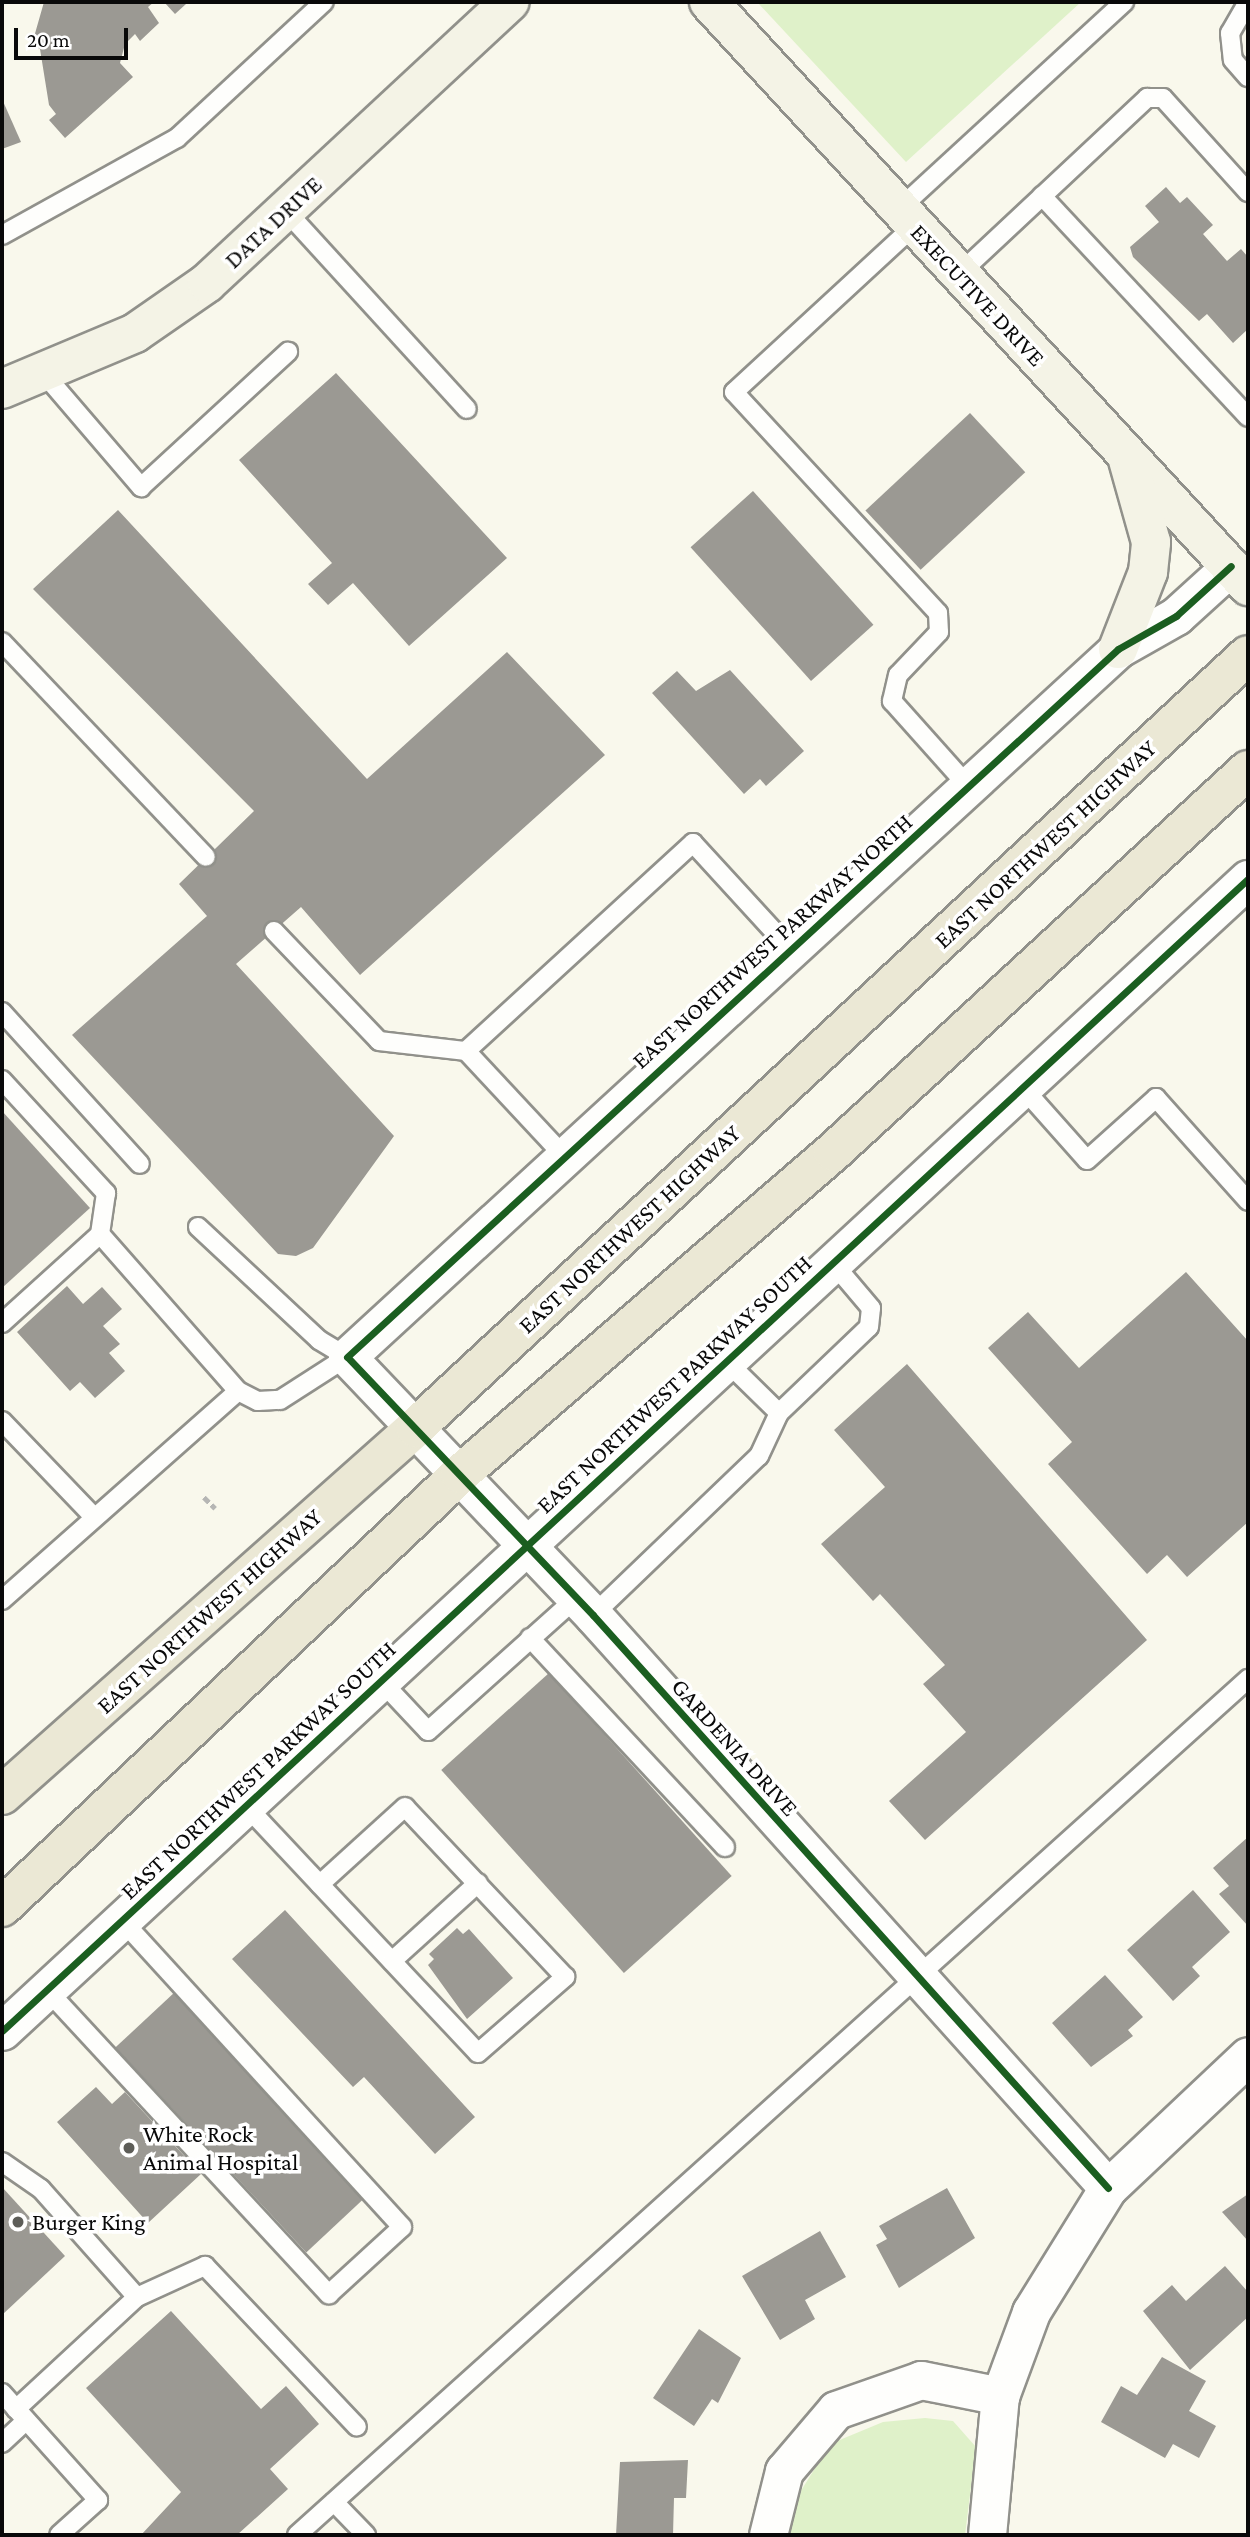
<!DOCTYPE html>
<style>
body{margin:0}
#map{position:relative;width:1250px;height:2537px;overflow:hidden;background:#f9f8ec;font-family:"Crimson Pro",serif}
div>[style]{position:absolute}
.green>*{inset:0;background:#dff1c9}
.building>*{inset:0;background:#9b9993;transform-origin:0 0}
.path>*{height:4.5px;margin-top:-2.25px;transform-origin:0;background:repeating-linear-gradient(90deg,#b6b6b4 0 7px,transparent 0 10.5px)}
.roads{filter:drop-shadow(2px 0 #91918b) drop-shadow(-2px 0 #91918b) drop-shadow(0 2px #91918b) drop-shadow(0 -2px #91918b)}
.lane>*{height:18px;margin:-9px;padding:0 9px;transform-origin:9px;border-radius:9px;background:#fefefc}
.street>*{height:37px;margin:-18.5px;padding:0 18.5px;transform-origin:18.5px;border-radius:18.5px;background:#fefefc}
.secondary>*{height:38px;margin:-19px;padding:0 19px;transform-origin:19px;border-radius:19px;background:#f4f3e6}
.primary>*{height:38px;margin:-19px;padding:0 19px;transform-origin:19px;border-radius:19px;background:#ebe8d5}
.cycleway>*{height:7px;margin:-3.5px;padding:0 3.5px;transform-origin:3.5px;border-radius:3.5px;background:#1b5e20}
.dots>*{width:19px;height:19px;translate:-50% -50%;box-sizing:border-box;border:4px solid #fff;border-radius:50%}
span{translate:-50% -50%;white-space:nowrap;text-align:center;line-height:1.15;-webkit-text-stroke:7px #fff;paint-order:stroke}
.street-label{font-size:24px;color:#090909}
.poi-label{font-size:24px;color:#090909}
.left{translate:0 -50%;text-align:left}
.frame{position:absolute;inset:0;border:4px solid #090909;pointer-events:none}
.scale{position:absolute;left:14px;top:28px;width:114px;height:32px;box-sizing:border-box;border:4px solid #090909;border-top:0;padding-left:9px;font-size:21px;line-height:24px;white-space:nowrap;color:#090909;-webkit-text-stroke:5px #fff;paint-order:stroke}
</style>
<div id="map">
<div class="green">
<i style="clip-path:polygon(757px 2px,1081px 2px,906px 162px)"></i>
<i style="clip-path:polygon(925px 2418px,953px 2421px,976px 2447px,965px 2535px,789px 2535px,794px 2502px,830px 2444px,883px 2422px)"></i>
</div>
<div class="building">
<i style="clip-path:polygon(44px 2px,154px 2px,148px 7px,159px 23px,140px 41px,135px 34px,125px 44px,120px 63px,133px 77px,65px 138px,49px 120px,56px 114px,49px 105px,40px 49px,32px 44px)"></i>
<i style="clip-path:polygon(164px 2px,184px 2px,186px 4px,175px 14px)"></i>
<i style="clip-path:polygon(2px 99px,21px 142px,2px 149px)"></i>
<i style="clip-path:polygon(1166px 187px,1180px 203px,1187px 197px,1213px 225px,1203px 234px,1227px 261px,1241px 249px,1248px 257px,1248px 329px,1233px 343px,1207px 314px,1199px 321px,1133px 257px,1130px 247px,1159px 222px,1145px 206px)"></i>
<i style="clip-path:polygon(336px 373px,507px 558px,409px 646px,353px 583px,328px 605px,308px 584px,332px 563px,239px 460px)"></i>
<i style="left:970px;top:413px;width:81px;height:143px;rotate:47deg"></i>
<i style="left:753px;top:491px;width:180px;height:84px;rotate:48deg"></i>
<i style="clip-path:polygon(118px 510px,367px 779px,507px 652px,605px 755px,360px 975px,301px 907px,236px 964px,394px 1136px,313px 1248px,296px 1256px,278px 1254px,72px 1035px,207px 916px,179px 884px,254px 811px,33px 589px)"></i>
<i style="clip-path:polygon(730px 670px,804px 751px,766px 786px,760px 779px,744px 794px,652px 693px,677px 671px,696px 691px)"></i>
<i style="clip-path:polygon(2px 1111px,90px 1208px,2px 1288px)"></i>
<i style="clip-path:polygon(1186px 1272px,1248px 1341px,1248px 1522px,1187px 1577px,1167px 1555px,1147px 1574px,1048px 1464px,1072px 1442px,988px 1348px,1028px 1312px,1079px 1368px)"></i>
<i style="clip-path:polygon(67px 1286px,83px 1304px,102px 1287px,122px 1309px,103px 1326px,120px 1344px,109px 1353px,125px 1371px,95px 1398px,80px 1382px,70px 1391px,17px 1332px)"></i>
<i style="clip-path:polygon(907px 1364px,1147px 1640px,925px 1840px,889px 1801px,966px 1732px,923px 1684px,945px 1665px,880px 1594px,873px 1601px,821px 1544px,885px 1487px,834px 1430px)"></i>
<i style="left:549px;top:1673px;width:273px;height:145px;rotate:48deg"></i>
<i style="clip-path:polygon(1248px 1837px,1248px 1926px,1219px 1894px,1229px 1886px,1213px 1868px)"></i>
<i style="clip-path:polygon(1193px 1890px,1230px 1932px,1192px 1967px,1200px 1976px,1173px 2001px,1127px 1950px)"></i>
<i style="clip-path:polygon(285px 1910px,475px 2117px,435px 2154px,364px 2077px,353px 2087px,232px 1959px)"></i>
<i style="clip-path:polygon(457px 1928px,463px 1934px,469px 1929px,513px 1978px,467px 2019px,428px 1965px,434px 1959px,429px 1954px)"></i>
<i style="clip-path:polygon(1105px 1975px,1143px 2017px,1128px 2030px,1133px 2036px,1091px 2067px,1052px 2023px)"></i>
<i style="left:176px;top:1991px;width:280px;height:83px;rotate:47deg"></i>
<i style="clip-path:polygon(96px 2087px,112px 2104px,125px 2092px,201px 2174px,148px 2223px,57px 2122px)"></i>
<i style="clip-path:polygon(2px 2187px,65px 2256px,2px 2315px)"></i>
<i style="clip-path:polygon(947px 2188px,975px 2238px,899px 2288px,876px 2245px,887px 2239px,879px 2226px)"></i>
<i style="clip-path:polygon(1248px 2194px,1248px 2241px,1222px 2212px)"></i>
<i style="clip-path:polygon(820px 2231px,846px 2277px,805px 2300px,815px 2319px,780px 2340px,742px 2276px)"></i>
<i style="clip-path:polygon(1225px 2266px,1248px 2292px,1248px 2317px,1190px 2370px,1143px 2311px,1172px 2285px,1186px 2301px)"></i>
<i style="clip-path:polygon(171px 2311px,261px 2409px,286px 2386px,319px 2424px,270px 2469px,288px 2489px,237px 2535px,141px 2535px,181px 2492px,86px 2388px)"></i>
<i style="clip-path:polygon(699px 2329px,741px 2358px,718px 2403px,712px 2399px,694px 2426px,653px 2398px)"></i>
<i style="clip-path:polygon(1162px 2357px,1206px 2381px,1189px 2411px,1216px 2426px,1199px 2458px,1173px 2444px,1165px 2458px,1101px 2422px,1121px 2386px,1137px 2395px)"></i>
<i style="clip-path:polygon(688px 2460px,686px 2498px,674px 2498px,673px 2535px,616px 2535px,620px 2462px)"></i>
</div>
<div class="path">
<i style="left:204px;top:1497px;width:16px;rotate:45deg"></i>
</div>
<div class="roads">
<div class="lane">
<i style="left:1248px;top:2px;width:36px;rotate:120deg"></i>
<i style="left:1230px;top:33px;width:27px;rotate:84deg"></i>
<i style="left:1233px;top:60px;width:23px;rotate:49deg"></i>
<i style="left:1042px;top:196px;width:302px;rotate:47deg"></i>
<i style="left:899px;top:209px;width:306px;rotate:-42.6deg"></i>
<i style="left:286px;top:211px;width:268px;rotate:47.6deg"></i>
<i style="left:914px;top:226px;width:245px;rotate:137.3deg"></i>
<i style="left:734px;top:392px;width:301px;rotate:47.3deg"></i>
<i style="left:938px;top:613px;width:19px;rotate:87deg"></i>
<i style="left:939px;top:632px;width:59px;rotate:133.6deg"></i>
<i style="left:898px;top:675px;width:27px;rotate:103deg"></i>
<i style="left:892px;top:701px;width:115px;rotate:48.2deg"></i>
<i style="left:2px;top:235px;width:200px;rotate:-29deg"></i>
<i style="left:177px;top:138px;width:200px;rotate:-42.8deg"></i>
<i style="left:959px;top:274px;width:258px;rotate:-43.1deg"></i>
<i style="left:1147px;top:98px;width:16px"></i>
<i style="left:1163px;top:98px;width:127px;rotate:47.9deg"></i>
<i style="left:45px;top:375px;width:148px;rotate:49.4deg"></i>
<i style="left:141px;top:487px;width:200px;rotate:-42.6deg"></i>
<i style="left:2px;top:642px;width:296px;rotate:46.5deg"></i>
<i style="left:274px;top:931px;width:152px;rotate:46.3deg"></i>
<i style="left:379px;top:1041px;width:88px;rotate:6.6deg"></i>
<i style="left:2px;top:1012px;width:205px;rotate:47.8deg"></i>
<i style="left:2px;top:1080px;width:154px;rotate:47.4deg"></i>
<i style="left:106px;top:1193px;width:41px;rotate:98.3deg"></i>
<i style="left:1023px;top:1088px;width:96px;rotate:48.4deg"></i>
<i style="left:1087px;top:1160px;width:93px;rotate:-41.9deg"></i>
<i style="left:1156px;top:1098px;width:138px;rotate:48.2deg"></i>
<i style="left:565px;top:1157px;width:145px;rotate:-133deg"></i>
<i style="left:466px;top:1051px;width:308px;rotate:-42.5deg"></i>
<i style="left:693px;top:843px;width:145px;rotate:47.5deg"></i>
<i style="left:198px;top:1227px;width:166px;rotate:43deg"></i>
<i style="left:319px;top:1340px;width:33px;rotate:31deg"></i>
<i style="left:2px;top:1323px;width:132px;rotate:-42.2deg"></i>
<i style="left:100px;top:1234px;width:209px;rotate:48.7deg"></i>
<i style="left:727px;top:1362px;width:73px;rotate:44.4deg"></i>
<i style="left:779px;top:1413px;width:124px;rotate:-43.7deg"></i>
<i style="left:869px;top:1327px;width:19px;rotate:-84deg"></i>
<i style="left:871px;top:1308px;width:59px;rotate:-130.2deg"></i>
<i style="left:2px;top:1421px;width:133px;rotate:46.2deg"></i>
<i style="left:2px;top:1600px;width:315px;rotate:-41.5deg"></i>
<i style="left:238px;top:1391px;width:22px;rotate:27deg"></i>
<i style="left:258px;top:1401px;width:22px;rotate:-3deg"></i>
<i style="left:280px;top:1400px;width:80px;rotate:-32.7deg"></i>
<i style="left:593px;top:1615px;width:230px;rotate:-43.8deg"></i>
<i style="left:759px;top:1456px;width:47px;rotate:-65.1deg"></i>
<i style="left:530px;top:1638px;width:286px;rotate:47deg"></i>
<i style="left:382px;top:1682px;width:67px;rotate:46.8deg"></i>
<i style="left:428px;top:1731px;width:199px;rotate:-41.9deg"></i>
<i style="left:247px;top:1807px;width:337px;rotate:46.8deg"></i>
<i style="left:478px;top:2053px;width:116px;rotate:-41.1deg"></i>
<i style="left:565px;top:1977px;width:233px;rotate:-133.3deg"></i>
<i style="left:405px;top:1807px;width:115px;rotate:137.8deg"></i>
<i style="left:392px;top:1961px;width:116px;rotate:-42.2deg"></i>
<i style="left:47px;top:1990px;width:415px;rotate:47.2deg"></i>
<i style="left:329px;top:2294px;width:99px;rotate:-42.5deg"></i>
<i style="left:402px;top:2227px;width:414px;rotate:-132.4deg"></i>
<i style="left:2px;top:2162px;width:47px;rotate:34.7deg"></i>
<i style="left:41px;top:2189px;width:144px;rotate:48.4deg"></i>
<i style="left:137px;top:2297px;width:165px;rotate:137.2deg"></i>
<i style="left:137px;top:2297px;width:75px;rotate:-24.5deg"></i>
<i style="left:205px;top:2266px;width:221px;rotate:46.6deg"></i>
<i style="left:2px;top:2393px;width:144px;rotate:48.1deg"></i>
<i style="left:98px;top:2500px;width:52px;rotate:138.1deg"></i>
<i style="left:2px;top:2443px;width:33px;rotate:-43deg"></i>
<i style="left:334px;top:2502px;width:46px;rotate:45.9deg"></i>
<i style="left:297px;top:2535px;width:1280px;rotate:-41.99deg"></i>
</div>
<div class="street">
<i style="left:2px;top:2031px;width:1697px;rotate:-42.76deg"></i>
<i style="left:1108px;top:2188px;width:770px;rotate:-131.95deg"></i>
<i style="left:593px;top:1615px;width:356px;rotate:-133.6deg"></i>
<i style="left:347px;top:1357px;width:1047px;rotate:-42.56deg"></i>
<i style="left:1118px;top:649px;width:67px;rotate:-29.6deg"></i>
<i style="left:1176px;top:616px;width:74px;rotate:-42.3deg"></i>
<i style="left:768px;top:2535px;width:66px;rotate:-76deg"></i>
<i style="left:784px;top:2471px;width:80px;rotate:-49.6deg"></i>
<i style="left:836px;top:2410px;width:90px;rotate:-19.4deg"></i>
<i style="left:921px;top:2380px;width:81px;rotate:11.4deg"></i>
<i style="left:987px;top:2535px;width:140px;rotate:-84.7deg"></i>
<i style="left:1000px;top:2396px;width:90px;rotate:-69.7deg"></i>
<i style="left:1031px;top:2312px;width:146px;rotate:-58.2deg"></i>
<i style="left:1108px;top:2188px;width:192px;rotate:-43.3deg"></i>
</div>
<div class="secondary">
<i style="left:709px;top:2px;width:795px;rotate:47.29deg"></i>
<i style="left:2px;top:389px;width:144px;rotate:-22.8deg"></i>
<i style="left:135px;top:333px;width:88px;rotate:-34.8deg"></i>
<i style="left:207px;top:283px;width:413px;rotate:-42.9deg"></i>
<i style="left:1118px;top:649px;width:83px;rotate:-68.7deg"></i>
<i style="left:1148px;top:572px;width:30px;rotate:-84deg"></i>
<i style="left:1151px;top:542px;width:85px;rotate:-105.7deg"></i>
</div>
<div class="primary">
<i style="left:2px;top:1795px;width:553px;rotate:-41.62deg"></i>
<i style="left:415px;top:1428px;width:1136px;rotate:-42.86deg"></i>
<i style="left:2px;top:1907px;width:630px;rotate:-43.39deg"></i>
<i style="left:460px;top:1474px;width:493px;rotate:-40.8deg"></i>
<i style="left:833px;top:1152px;width:564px;rotate:-42.63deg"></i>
</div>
</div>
<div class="cycleway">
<i style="left:2px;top:2031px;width:1697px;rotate:-42.76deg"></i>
<i style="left:1108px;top:2188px;width:770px;rotate:-131.95deg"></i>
<i style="left:593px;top:1615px;width:356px;rotate:-133.6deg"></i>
<i style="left:347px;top:1357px;width:1047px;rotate:-42.56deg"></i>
<i style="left:1118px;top:649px;width:67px;rotate:-29.6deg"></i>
<i style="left:1176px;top:616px;width:74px;rotate:-42.3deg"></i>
</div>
<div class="dots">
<i style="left:129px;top:2148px;background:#5d5d58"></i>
<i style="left:18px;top:2222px;background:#5d5d58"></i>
</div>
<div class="street-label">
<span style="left:273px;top:222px;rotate:-43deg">DATA DRIVE</span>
<span style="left:978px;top:295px;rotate:47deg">EXECUTIVE DRIVE</span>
<span style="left:1045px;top:844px;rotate:-43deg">EAST NORTHWEST HIGHWAY</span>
<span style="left:772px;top:941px;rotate:-42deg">EAST NORTHWEST PARKWAY NORTH</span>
<span style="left:629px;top:1229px;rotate:-43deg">EAST NORTHWEST HIGHWAY</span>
<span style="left:674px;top:1384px;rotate:-43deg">EAST NORTHWEST PARKWAY SOUTH</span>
<span style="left:209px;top:1611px;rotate:-42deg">EAST NORTHWEST HIGHWAY</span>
<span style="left:735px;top:1747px;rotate:48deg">GARDENIA DRIVE</span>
<span style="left:258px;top:1770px;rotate:-43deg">EAST NORTHWEST PARKWAY SOUTH</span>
</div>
<div class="poi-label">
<span class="left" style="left:143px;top:2148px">White Rock<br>Animal Hospital</span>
<span class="left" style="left:32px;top:2222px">Burger King</span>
</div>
<div class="frame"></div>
<div class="scale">20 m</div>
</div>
